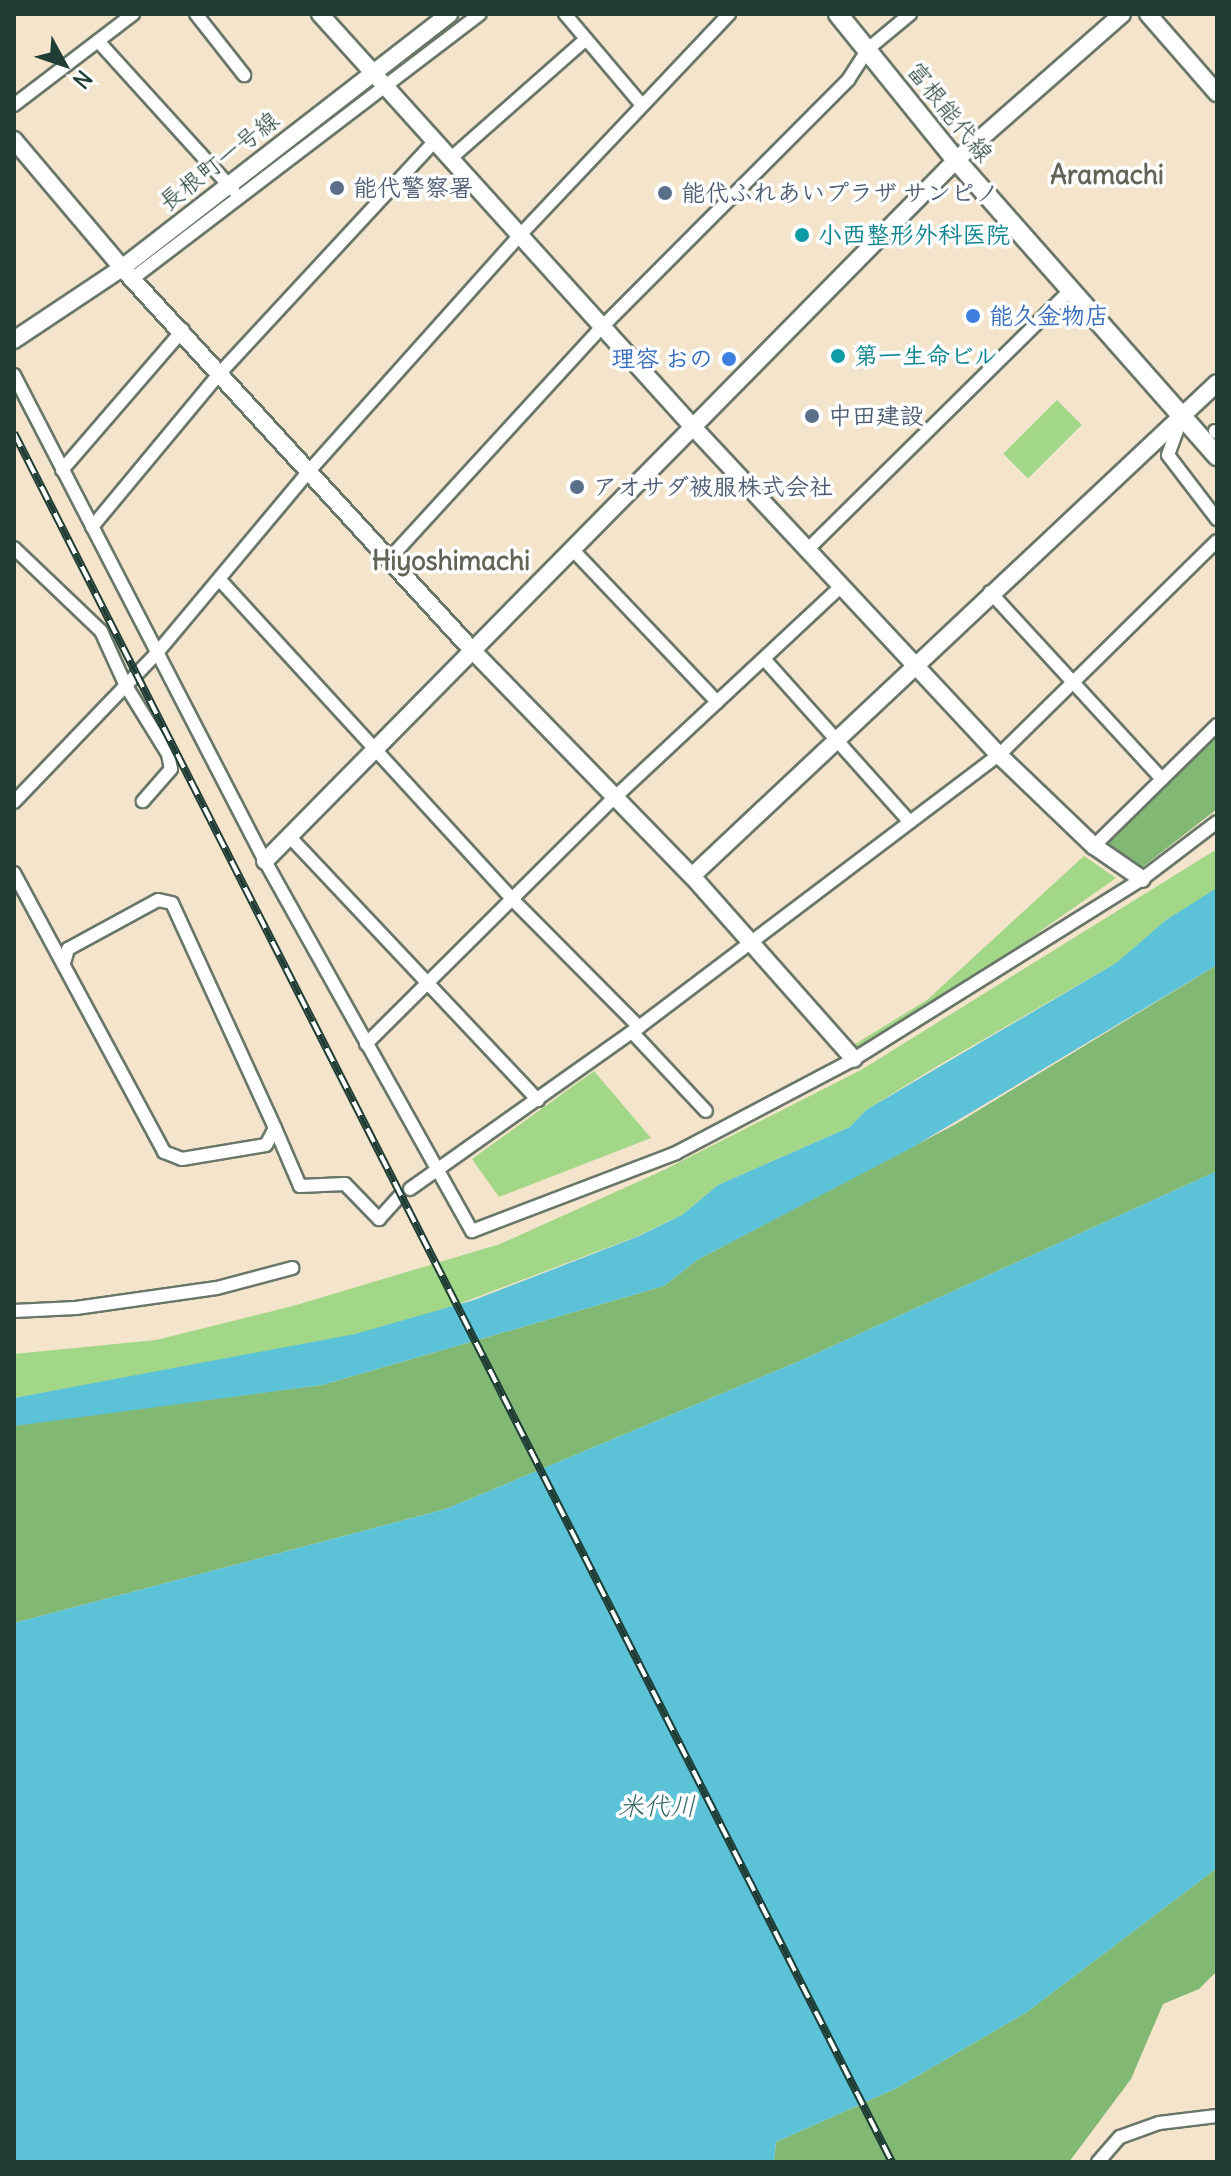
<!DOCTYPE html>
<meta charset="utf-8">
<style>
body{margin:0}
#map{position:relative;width:1231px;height:2176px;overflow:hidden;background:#f3e4cb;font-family:Delius,"Klee One",sans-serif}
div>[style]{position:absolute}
.green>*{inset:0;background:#a2d788;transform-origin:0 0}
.forest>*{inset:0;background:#81b874}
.water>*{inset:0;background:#5bc2d8}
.roads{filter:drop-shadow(2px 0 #697769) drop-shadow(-2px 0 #697769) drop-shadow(0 2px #697769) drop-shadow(0 -2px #697769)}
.minor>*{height:12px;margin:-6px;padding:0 6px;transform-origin:6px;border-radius:6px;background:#fff}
.tertiary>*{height:16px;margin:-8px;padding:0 8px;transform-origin:8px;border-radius:8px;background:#fff}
.secondary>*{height:18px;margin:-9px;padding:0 9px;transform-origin:9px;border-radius:9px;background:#fff}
.rail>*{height:8px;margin-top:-4px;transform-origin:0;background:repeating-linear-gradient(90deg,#fff 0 15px,#1f3d34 0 30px);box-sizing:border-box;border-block:2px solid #1f3d34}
.dots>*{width:22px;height:22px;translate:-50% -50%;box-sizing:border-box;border:4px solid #fff;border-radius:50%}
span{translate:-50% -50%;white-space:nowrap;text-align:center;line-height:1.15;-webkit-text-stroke:7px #fff;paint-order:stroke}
.street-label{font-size:24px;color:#1f3d34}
.service-label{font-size:24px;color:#4e5e75;font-weight:700}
.left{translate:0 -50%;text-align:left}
.culture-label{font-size:24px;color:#0d838f;font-weight:700}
.shop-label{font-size:24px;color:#366cbe;font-weight:700}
.right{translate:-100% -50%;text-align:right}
.neighbourhood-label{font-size:26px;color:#616556;font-weight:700}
.water-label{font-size:26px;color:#316565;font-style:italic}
.frame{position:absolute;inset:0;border:16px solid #1f3d34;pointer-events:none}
.north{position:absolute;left:24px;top:24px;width:80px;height:80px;-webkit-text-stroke:6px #fff;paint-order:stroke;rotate:130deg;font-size:22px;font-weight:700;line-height:32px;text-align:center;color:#1f3d34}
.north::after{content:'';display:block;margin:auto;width:28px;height:36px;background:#1f3d34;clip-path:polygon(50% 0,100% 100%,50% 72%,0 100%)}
</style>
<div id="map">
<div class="green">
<i style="left:1057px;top:400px;width:35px;height:76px;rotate:45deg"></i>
<i style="clip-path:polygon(1217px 849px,1217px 890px,1166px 920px,1116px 963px,939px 1065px,866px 1110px,850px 1127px,718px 1185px,682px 1215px,638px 1236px,424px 1317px,316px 1344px,14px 1398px,14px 1354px,156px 1340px,293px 1306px,500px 1244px,664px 1170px,861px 1070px)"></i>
<i style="clip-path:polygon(1084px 856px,1116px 878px,985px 970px,857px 1051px,852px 1046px,927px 1000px)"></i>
<i style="clip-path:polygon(594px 1071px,651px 1138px,499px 1197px,472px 1159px)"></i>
</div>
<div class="forest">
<i style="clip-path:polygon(1217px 734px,1217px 809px,1140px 869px,1104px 842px)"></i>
<i style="clip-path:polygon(1217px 965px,1217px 1171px,802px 1360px,446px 1509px,14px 1623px,14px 1425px,322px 1385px,664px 1286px,697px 1260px,956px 1124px)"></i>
<i style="clip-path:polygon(1217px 1868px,1217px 1971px,1199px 1989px,1163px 2004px,1131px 2079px,1069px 2162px,774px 2162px,776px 2142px,897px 2088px,1027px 2012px)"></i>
</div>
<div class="water">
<i style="clip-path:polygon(1217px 888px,1217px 965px,913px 1147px,697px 1260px,664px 1286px,322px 1385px,14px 1426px,14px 1398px,355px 1334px,474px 1300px,639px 1236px,682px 1215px,718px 1185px,850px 1127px,866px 1110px,1116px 963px,1166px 920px)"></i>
<i style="clip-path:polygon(1217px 1171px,1217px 1868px,1027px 2012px,897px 2088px,776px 2142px,774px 2162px,14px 2162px,14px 1623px,446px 1509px,802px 1360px)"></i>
</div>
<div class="roads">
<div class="minor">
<i style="left:196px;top:14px;width:78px;rotate:51.8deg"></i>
<i style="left:565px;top:14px;width:119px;rotate:49.8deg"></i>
<i style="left:98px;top:41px;width:201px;rotate:47.8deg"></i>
<i style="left:14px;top:105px;width:150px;rotate:-37.4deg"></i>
<i style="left:450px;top:159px;width:181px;rotate:-41.4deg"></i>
<i style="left:132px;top:279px;width:437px;rotate:-37.3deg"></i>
<i style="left:14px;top:375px;width:547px;rotate:62.69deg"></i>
<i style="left:265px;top:861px;width:424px;rotate:60.8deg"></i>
<i style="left:472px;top:1231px;width:218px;rotate:-20.9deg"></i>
<i style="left:676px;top:1153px;width:201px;rotate:-27.8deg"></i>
<i style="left:854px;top:1059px;width:340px;rotate:-32deg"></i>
<i style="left:1142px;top:879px;width:94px;rotate:-37.2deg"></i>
<i style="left:1182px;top:417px;width:40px;rotate:110.2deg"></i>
<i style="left:1168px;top:455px;width:81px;rotate:52.6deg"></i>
<i style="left:1215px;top:431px;width:3px;rotate:45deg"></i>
<i style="left:62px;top:470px;width:185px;rotate:-49.2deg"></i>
<i style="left:92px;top:527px;width:200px;rotate:-50.3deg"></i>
<i style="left:220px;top:373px;width:315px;rotate:-47.2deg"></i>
<i style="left:14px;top:548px;width:120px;rotate:43.7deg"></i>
<i style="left:101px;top:631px;width:60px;rotate:65.6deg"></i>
<i style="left:126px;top:686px;width:80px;rotate:58.3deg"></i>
<i style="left:168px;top:754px;width:15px;rotate:79deg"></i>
<i style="left:171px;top:769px;width:43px;rotate:131.2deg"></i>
<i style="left:572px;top:549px;width:211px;rotate:46.5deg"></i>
<i style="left:807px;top:550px;width:372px;rotate:-44.6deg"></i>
<i style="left:391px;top:557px;width:312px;rotate:-47.5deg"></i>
<i style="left:602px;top:327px;width:349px;rotate:-45.1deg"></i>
<i style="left:848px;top:80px;width:37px;rotate:-57deg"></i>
<i style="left:868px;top:49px;width:55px;rotate:-39.8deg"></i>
<i style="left:220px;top:580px;width:431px;rotate:47.5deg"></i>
<i style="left:511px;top:898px;width:182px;rotate:45.2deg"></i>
<i style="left:990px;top:592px;width:254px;rotate:47.4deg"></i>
<i style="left:765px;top:660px;width:217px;rotate:48.2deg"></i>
<i style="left:14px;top:802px;width:205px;rotate:-46.2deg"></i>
<i style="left:156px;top:654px;width:239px;rotate:-50.1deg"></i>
<i style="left:309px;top:471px;width:318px;rotate:-48.2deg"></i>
<i style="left:521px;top:234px;width:303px;rotate:-46.6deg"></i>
<i style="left:289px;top:836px;width:363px;rotate:46.7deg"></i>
<i style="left:1094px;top:846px;width:173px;rotate:-44.5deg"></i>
<i style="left:14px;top:873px;width:317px;rotate:61.7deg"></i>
<i style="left:164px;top:1152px;width:19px;rotate:21deg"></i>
<i style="left:182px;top:1159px;width:85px;rotate:-9.5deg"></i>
<i style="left:266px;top:1145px;width:19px;rotate:-62deg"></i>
<i style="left:275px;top:1128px;width:247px;rotate:-114.6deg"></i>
<i style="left:172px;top:903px;width:14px;rotate:-168deg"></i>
<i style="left:158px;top:900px;width:102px;rotate:151.4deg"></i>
<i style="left:68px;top:949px;width:15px;rotate:106deg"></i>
<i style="left:632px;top:1032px;width:108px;rotate:46.9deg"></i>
<i style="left:366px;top:1044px;width:348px;rotate:-44.8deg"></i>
<i style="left:613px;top:799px;width:311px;rotate:-43deg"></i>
<i style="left:275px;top:1128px;width:63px;rotate:66.7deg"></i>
<i style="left:300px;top:1186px;width:45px;rotate:-2.5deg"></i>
<i style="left:345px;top:1184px;width:49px;rotate:45.8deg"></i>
<i style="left:379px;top:1219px;width:30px;rotate:-48deg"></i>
<i style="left:410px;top:1189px;width:281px;rotate:-35.3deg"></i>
<i style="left:639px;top:1027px;width:451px;rotate:-37.1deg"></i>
<i style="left:999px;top:755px;width:305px;rotate:-44.5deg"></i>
<i style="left:14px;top:1311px;width:62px;rotate:-2.8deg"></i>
<i style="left:76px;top:1308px;width:142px;rotate:-8.1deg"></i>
<i style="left:217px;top:1288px;width:78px;rotate:-14.9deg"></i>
<i style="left:1098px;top:2162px;width:33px;rotate:-49deg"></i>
<i style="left:1120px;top:2137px;width:41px;rotate:-19.7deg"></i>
<i style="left:1159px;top:2123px;width:58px;rotate:-6.9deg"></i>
</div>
<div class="tertiary">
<i style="left:320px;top:14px;width:557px;rotate:47.91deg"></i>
<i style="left:693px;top:427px;width:449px;rotate:47deg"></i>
<i style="left:999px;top:755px;width:132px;rotate:43.8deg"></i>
<i style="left:1094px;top:846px;width:58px;rotate:34.5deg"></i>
<i style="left:1148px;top:14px;width:105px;rotate:48.9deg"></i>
<i style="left:14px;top:140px;width:167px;rotate:49.8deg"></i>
<i style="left:122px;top:268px;width:518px;rotate:47.5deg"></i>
<i style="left:472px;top:650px;width:315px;rotate:45.8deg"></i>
<i style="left:692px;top:876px;width:244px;rotate:48.5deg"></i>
<i style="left:14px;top:340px;width:130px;rotate:-33.7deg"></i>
<i style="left:122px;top:268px;width:414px;rotate:-37.8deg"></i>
<i style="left:265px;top:861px;width:984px;rotate:-45.41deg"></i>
<i style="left:956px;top:160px;width:221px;rotate:-41.3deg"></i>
<i style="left:692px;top:876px;width:720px;rotate:-43.2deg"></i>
</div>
<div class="secondary">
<i style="left:838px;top:14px;width:188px;rotate:51.1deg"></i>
<i style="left:956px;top:160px;width:395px;rotate:48.6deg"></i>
</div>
</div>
<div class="rail">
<i style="left:14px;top:433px;width:1939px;rotate:63.08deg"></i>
</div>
<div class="dots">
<i style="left:337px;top:188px;background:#5c6f8a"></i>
<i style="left:665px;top:193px;background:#5c6f8a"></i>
<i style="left:802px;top:235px;background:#0f9aa8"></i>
<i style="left:973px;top:316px;background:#3f7fe0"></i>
<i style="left:838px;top:356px;background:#0f9aa8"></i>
<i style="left:729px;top:359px;background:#3f7fe0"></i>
<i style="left:812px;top:416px;background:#5c6f8a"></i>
<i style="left:577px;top:487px;background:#5c6f8a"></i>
</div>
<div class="street-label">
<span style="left:950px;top:112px;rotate:51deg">富根能代線</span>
<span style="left:219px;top:161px;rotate:-38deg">長根町一号線</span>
</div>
<div class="service-label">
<span class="left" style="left:353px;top:188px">能代警察署</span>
<span class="left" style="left:681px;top:193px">能代ふれあいプラザ サンピノ</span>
<span class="left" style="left:828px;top:416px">中田建設</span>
<span class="left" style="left:593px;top:487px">アオサダ被服株式会社</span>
</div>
<div class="culture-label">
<span class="left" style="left:818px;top:235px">小西整形外科医院</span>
<span class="left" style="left:854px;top:356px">第一生命ビル</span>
</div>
<div class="shop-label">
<span class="left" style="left:989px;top:316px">能久金物店</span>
<span class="right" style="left:713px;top:359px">理容 おの</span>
</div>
<div class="neighbourhood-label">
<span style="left:1107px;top:175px">Aramachi</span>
<span style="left:451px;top:561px">Hiyoshimachi</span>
</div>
<div class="water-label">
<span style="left:657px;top:1806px">米代川</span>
</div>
<div class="frame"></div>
<div class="north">N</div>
</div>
